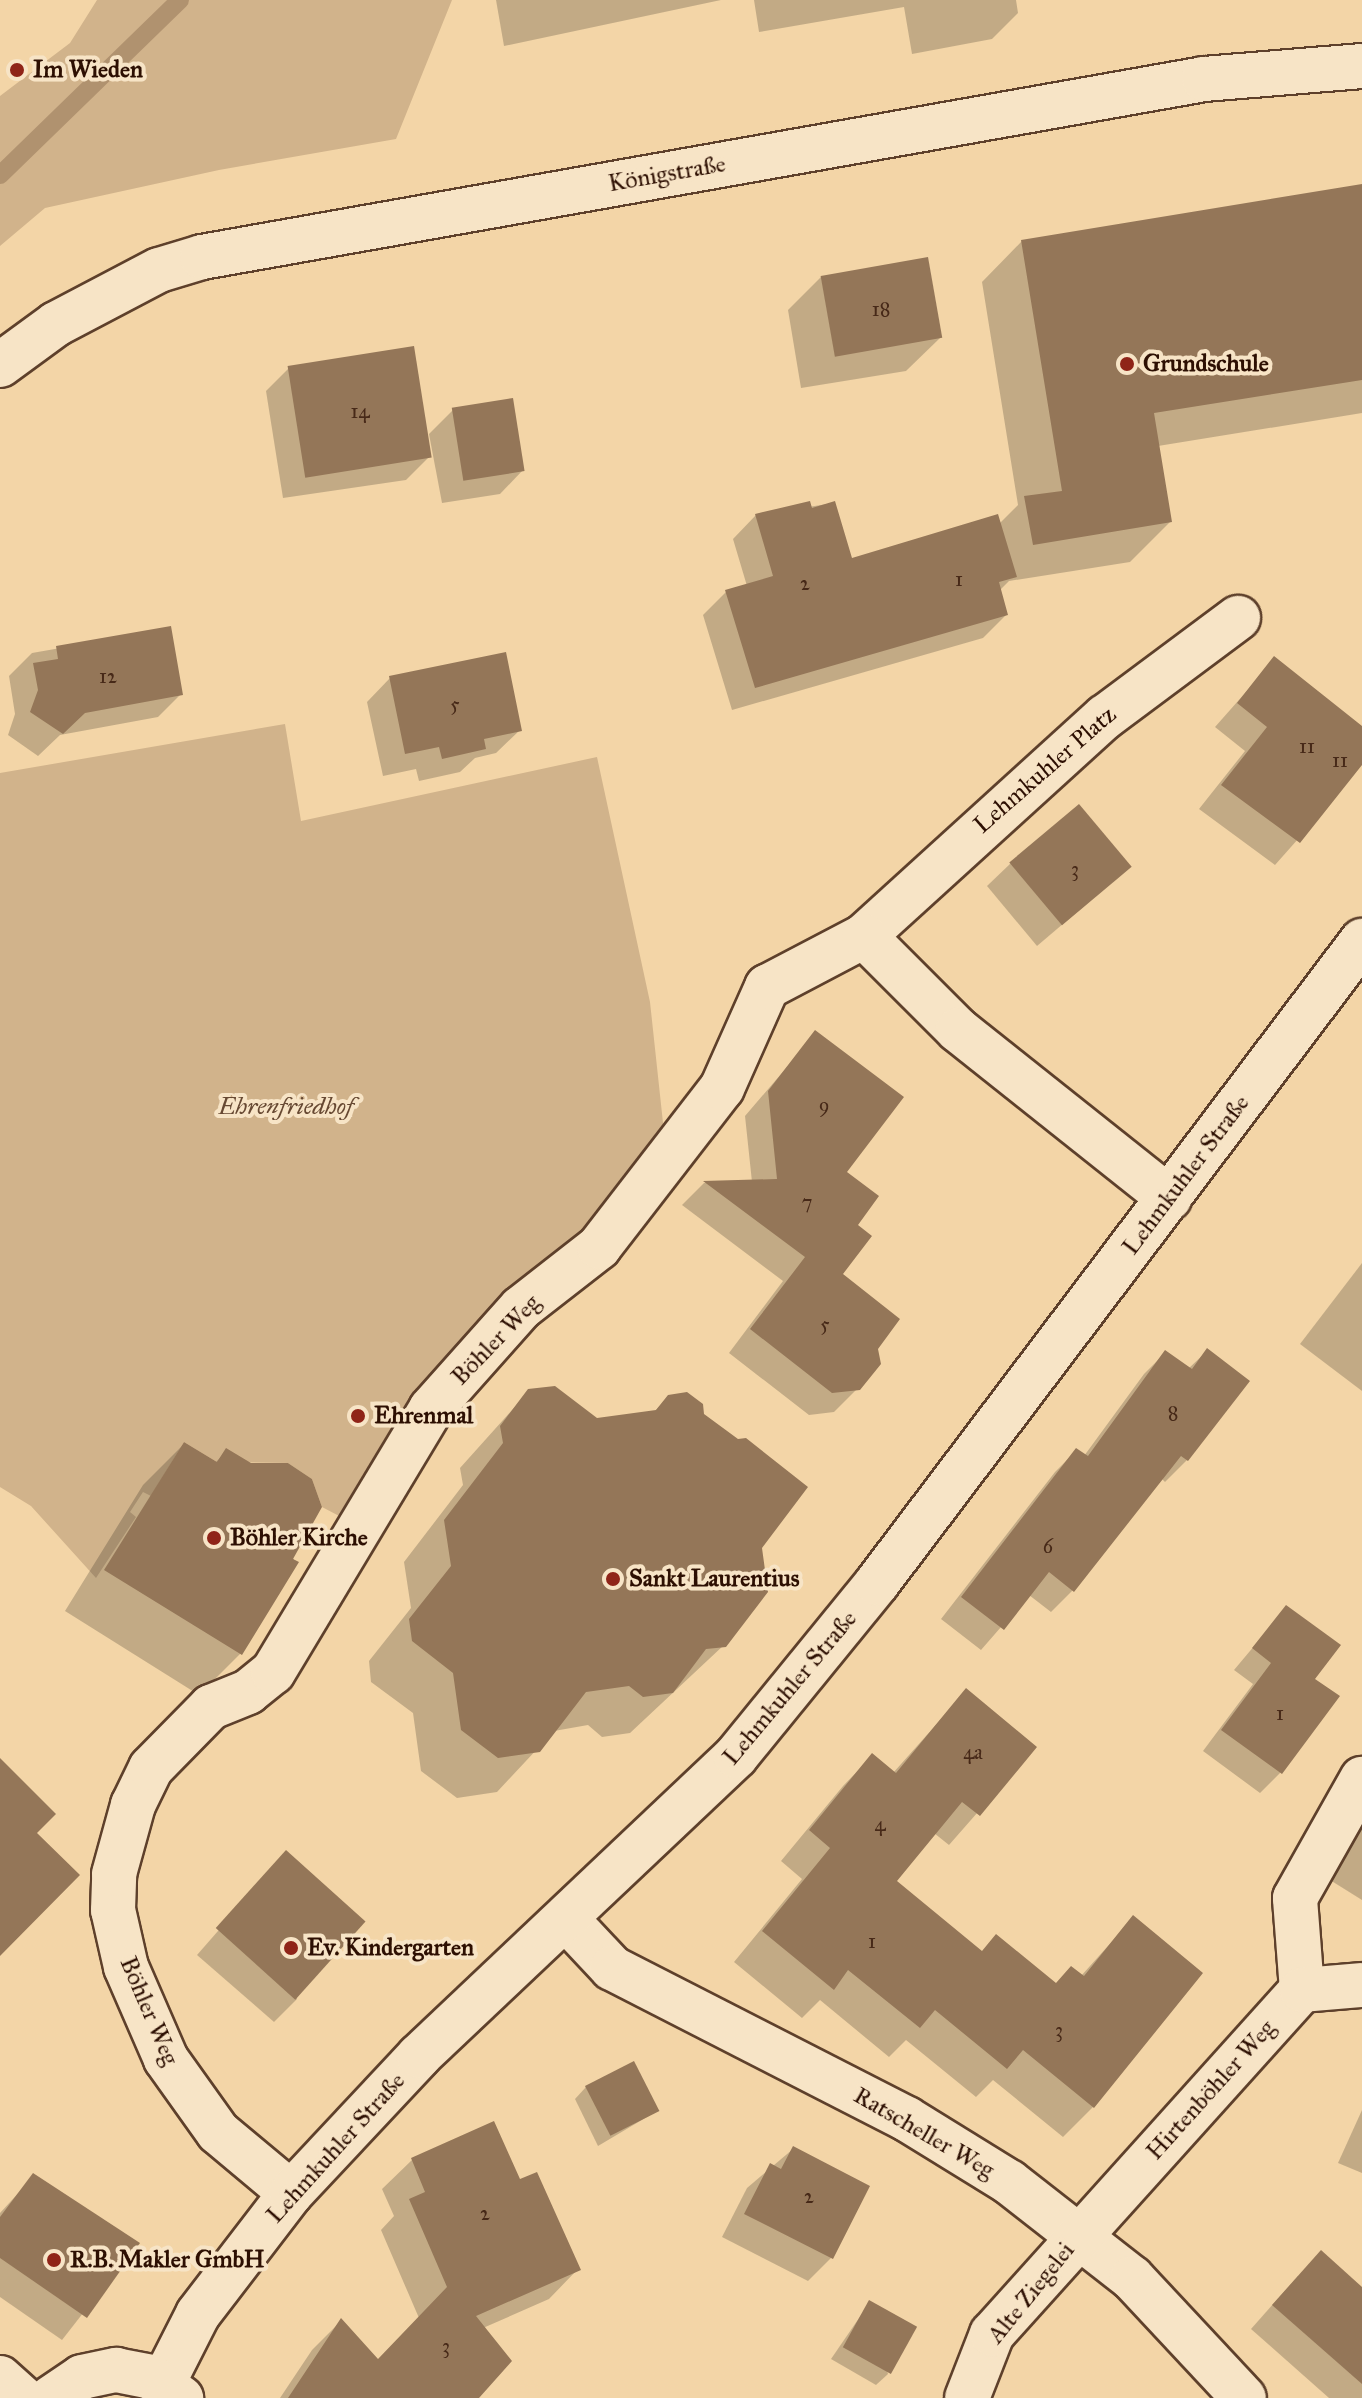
<!DOCTYPE html>
<meta charset="utf-8">
<style>
body{margin:0}
#map{position:relative;width:1362px;height:2398px;overflow:hidden;background:#f3d5a7;font-family:"IM FELL Great Primer",serif}
div>[style]{position:absolute}
.green>*{inset:0;background:#d1b38b}
.shadow>*{inset:0;background:#0003}
.stream>*{height:18px;margin:-9px;padding:0 9px;transform-origin:9px;border-radius:9px;background:#b0926f}
.building>*{inset:0;background:#947658;transform-origin:0 0}
.roads{filter:drop-shadow(2px 0 #5e402b) drop-shadow(-2px 0 #5e402b) drop-shadow(0 2px #5e402b) drop-shadow(0 -2px #5e402b)}
.minor>*{height:44px;margin:-22px;padding:0 22px;transform-origin:22px;border-radius:22px;background:#f7e4c6}
.tertiary>*{height:44px;margin:-22px;padding:0 22px;transform-origin:22px;border-radius:22px;background:#f7e4c6}
.secondary>*{height:44px;margin:-22px;padding:0 22px;transform-origin:22px;border-radius:22px;background:#f7e4c6}
.dots>*{width:22px;height:22px;translate:-50% -50%;box-sizing:border-box;border:4px solid #f7e4c6;border-radius:50%}
span{translate:-50% -50%;white-space:nowrap;text-align:center;line-height:1.15;-webkit-text-stroke:8px #f7e4c6;paint-order:stroke}
.number-label{font-size:20px;color:#472918}
.number-label span{-webkit-text-stroke-width:0}
.poi-label{font-size:24px;color:#2d0f02;font-weight:700}
.left{translate:0 -50%;text-align:left}
.street-label{font-size:24px;color:#2d0f02}
.park-label{font-size:24px;color:#664832;font-style:italic}
</style>
<div id="map">
<div class="green">
<i style="clip-path:polygon(97px 0,452px 0,396px 139px,219px 170px,45px 208px,0 246px,0 96px,70px 43px)"></i>
<i style="clip-path:polygon(285px 724px,301px 821px,597px 757px,650px 1002px,664px 1132px,592px 1233px,497px 1300px,428px 1379px,343px 1518px,322px 1507px,312px 1479px,288px 1463px,217px 1462px,184px 1442px,151px 1496px,143px 1492px,130px 1512px,136px 1517px,96px 1578px,31px 1506px,0 1487px,0 773px)"></i>
</div>
<div class="shadow">
<i style="clip-path:polygon(496px 0,721px 0,504px 46px)"></i>
<i style="clip-path:polygon(754px 0,1016px 0,1018px 13px,992px 39px,912px 54px,904px 7px,759px 32px)"></i>
<i style="clip-path:polygon(1362px 186px,1362px 413px,1158px 446px,1170px 522px,1130px 562px,1009px 581px,999px 591px,1006px 615px,983px 638px,732px 710px,703px 615px,726px 592px,747px 586px,733px 539px,756px 515px,834px 503px,851px 560px,999px 524px,1018px 505px,982px 282px,1022px 241px)"></i>
<i style="clip-path:polygon(821px 277px,940px 338px,906px 371px,801px 388px,788px 310px)"></i>
<i style="clip-path:polygon(289px 368px,429px 457px,406px 480px,283px 498px,266px 391px)"></i>
<i style="clip-path:polygon(453px 410px,523px 470px,500px 494px,442px 503px,429px 434px)"></i>
<i style="clip-path:polygon(169px 629px,181px 694px,158px 717px,60px 735px,38px 756px,8px 735px,15px 714px,9px 676px,32px 653px)"></i>
<i style="clip-path:polygon(1275px 659px,1330px 803px,1275px 865px,1199px 809px,1245px 751px,1215px 727px)"></i>
<i style="clip-path:polygon(390px 678px,520px 730px,496px 753px,475px 758px,460px 772px,419px 781px,416px 769px,383px 776px,367px 702px)"></i>
<i style="clip-path:polygon(1011px 863px,1130px 867px,1037px 946px,987px 886px)"></i>
<i style="clip-path:polygon(816px 1033px,856px 1226px,840px 1275px,876px 1349px,858px 1388px,834px 1412px,809px 1415px,729px 1353px,783px 1281px,682px 1205px,704px 1183px,752px 1182px,745px 1116px)"></i>
<i style="clip-path:polygon(1362px 1263px,1362px 1391px,1300px 1344px)"></i>
<i style="clip-path:polygon(1207px 1351px,1248px 1381px,1187px 1460px,1165px 1482px,1161px 1478px,1072px 1591px,1051px 1612px,1029px 1595px,981px 1650px,941px 1619px,1055px 1472px,1077px 1450px,1084px 1456px,1144px 1374px,1166px 1352px,1188px 1369px)"></i>
<i style="clip-path:polygon(529px 1391px,597px 1420px,653px 1413px,669px 1396px,702px 1415px,760px 1548px,724px 1645px,630px 1733px,602px 1737px,588px 1725px,554px 1731px,497px 1792px,457px 1798px,421px 1771px,413px 1713px,371px 1682px,369px 1661px,411px 1608px,404px 1562px,463px 1485px,460px 1468px)"></i>
<i style="clip-path:polygon(184px 1444px,215px 1463px,227px 1451px,296px 1563px,240px 1654px,199px 1695px,65px 1611px,143px 1485px)"></i>
<i style="clip-path:polygon(1287px 1607px,1312px 1679px,1280px 1773px,1260px 1793px,1203px 1751px,1253px 1684px,1234px 1670px)"></i>
<i style="clip-path:polygon(966px 1691px,1035px 1747px,949px 1845px,934px 1833px,894px 1882px,981px 1953px,1054px 1985px,1081px 1976px,1133px 1918px,1093px 2107px,1063px 2137px,993px 2080px,976px 2097px,906px 2040px,889px 2057px,820px 2000px,802px 2018px,734px 1962px,802px 1879px,781px 1861px,843px 1786px,872px 1756px,893px 1773px)"></i>
<i style="clip-path:polygon(1362px 1828px,1362px 1900px,1330px 1880px)"></i>
<i style="clip-path:polygon(286px 1853px,297px 1999px,274px 2022px,197px 1955px)"></i>
<i style="clip-path:polygon(586px 2087px,657px 2111px,598px 2146px,575px 2099px)"></i>
<i style="clip-path:polygon(1362px 2110px,1362px 2173px,1338px 2163px)"></i>
<i style="clip-path:polygon(793px 2149px,831px 2258px,808px 2281px,722px 2237px,747px 2188px)"></i>
<i style="clip-path:polygon(412px 2160px,519px 2182px,578px 2269px,549px 2299px,483px 2328px,476px 2398px,280px 2398px,312px 2350px,341px 2321px,378px 2361px,419px 2318px,381px 2230px,394px 2216px,382px 2189px)"></i>
<i style="clip-path:polygon(34px 2176px,137px 2244px,62px 2340px,0 2297px,0 2213px)"></i>
<i style="clip-path:polygon(1298px 2276px,1362px 2293px,1362px 2398px,1329px 2398px,1251px 2329px)"></i>
<i style="clip-path:polygon(870px 2302px,888px 2374px,876px 2385px,831px 2359px)"></i>
</div>
<div class="stream">
<i style="left:0;top:175px;width:251px;rotate:-44.2deg"></i>
</div>
<div class="building">
<i style="clip-path:polygon(1362px 184px,1362px 380px,1154px 413px,1172px 522px,1033px 545px,1024px 496px,1062px 491px,1021px 240px)"></i>
<i style="left:928px;top:257px;width:82px;height:109px;rotate:80deg"></i>
<i style="left:414px;top:346px;width:113px;height:128px;rotate:81deg"></i>
<i style="left:513px;top:398px;width:74px;height:62px;rotate:81deg"></i>
<i style="clip-path:polygon(810px 501px,812px 508px,835px 501px,852px 558px,998px 514px,1017px 577px,999px 582px,1008px 615px,755px 688px,725px 590px,773px 576px,755px 514px)"></i>
<i style="clip-path:polygon(171px 626px,183px 695px,85px 713px,63px 734px,30px 712px,38px 690px,33px 663px,58px 659px,56px 646px)"></i>
<i style="clip-path:polygon(506px 652px,522px 731px,484px 739px,486px 749px,442px 759px,439px 747px,405px 754px,389px 676px)"></i>
<i style="clip-path:polygon(1274px 656px,1362px 726px,1362px 765px,1300px 843px,1221px 785px,1267px 727px,1237px 703px)"></i>
<i style="left:1079px;top:804px;width:82px;height:91px;rotate:50deg"></i>
<i style="clip-path:polygon(815px 1030px,904px 1097px,847px 1172px,879px 1196px,858px 1225px,872px 1236px,843px 1274px,900px 1319px,878px 1349px,881px 1364px,860px 1390px,832px 1393px,750px 1329px,805px 1257px,703px 1181px,777px 1179px,768px 1091px)"></i>
<i style="clip-path:polygon(1207px 1348px,1250px 1381px,1188px 1461px,1181px 1456px,1074px 1592px,1049px 1572px,1004px 1630px,961px 1597px,1076px 1448px,1088px 1456px,1165px 1350px,1192px 1369px)"></i>
<i style="clip-path:polygon(555px 1386px,597px 1418px,656px 1410px,668px 1395px,687px 1392px,703px 1404px,704px 1414px,738px 1439px,746px 1438px,808px 1487px,762px 1548px,768px 1592px,726px 1647px,706px 1649px,673px 1693px,643px 1697px,629px 1686px,586px 1692px,540px 1752px,498px 1758px,461px 1730px,453px 1673px,412px 1641px,409px 1619px,451px 1566px,444px 1520px,503px 1443px,500px 1426px,528px 1389px)"></i>
<i style="clip-path:polygon(184px 1442px,217px 1462px,226px 1448px,251px 1463px,288px 1463px,312px 1479px,322px 1507px,293px 1559px,299px 1562px,242px 1655px,104px 1570px)"></i>
<i style="clip-path:polygon(1286px 1605px,1341px 1645px,1315px 1679px,1340px 1696px,1282px 1774px,1221px 1730px,1271px 1663px,1252px 1648px)"></i>
<i style="clip-path:polygon(966px 1688px,1037px 1747px,980px 1816px,962px 1802px,897px 1881px,982px 1951px,996px 1934px,1056px 1983px,1071px 1966px,1084px 1976px,1133px 1915px,1203px 1973px,1094px 2108px,1023px 2050px,1007px 2069px,935px 2010px,920px 2028px,848px 1970px,834px 1990px,762px 1931px,830px 1848px,809px 1830px,872px 1753px,896px 1773px)"></i>
<i style="clip-path:polygon(0 1758px,56px 1814px,37px 1833px,80px 1875px,0 1956px)"></i>
<i style="left:286px;top:1850px;width:107px;height:105px;rotate:42deg"></i>
<i style="left:634px;top:2061px;width:56px;height:55px;rotate:63deg"></i>
<i style="clip-path:polygon(494px 2121px,520px 2179px,537px 2172px,581px 2270px,476px 2316px,512px 2361px,479px 2398px,288px 2398px,341px 2318px,378px 2359px,447px 2287px,409px 2199px,425px 2192px,411px 2158px)"></i>
<i style="clip-path:polygon(793px 2146px,870px 2186px,833px 2259px,744px 2214px,770px 2163px,781px 2169px)"></i>
<i style="clip-path:polygon(33px 2173px,140px 2243px,87px 2318px,0 2258px,0 2217px)"></i>
<i style="clip-path:polygon(1321px 2250px,1362px 2287px,1362px 2384px,1272px 2305px)"></i>
<i style="left:869px;top:2300px;width:55px;height:54px;rotate:29deg"></i>
</div>
<div class="roads">
<div class="minor">
<i style="left:0;top:365px;width:69px;rotate:-36.2deg"></i>
<i style="left:56px;top:324px;width:116px;rotate:-27.7deg"></i>
<i style="left:159px;top:270px;width:45px;rotate:-16.8deg"></i>
<i style="left:202px;top:257px;width:1018px;rotate:-10.07deg"></i>
<i style="left:1204px;top:79px;width:159px;rotate:-4.7deg"></i>
<i style="left:864px;top:936px;width:326px;rotate:-42.3deg"></i>
<i style="left:1105px;top:717px;width:166px;rotate:-36.7deg"></i>
<i style="left:567px;top:1920px;width:66px;rotate:46.8deg"></i>
<i style="left:612px;top:1968px;width:331px;rotate:27.1deg"></i>
<i style="left:907px;top:2119px;width:120px;rotate:31.7deg"></i>
<i style="left:1009px;top:2182px;width:156px;rotate:38deg"></i>
<i style="left:1132px;top:2278px;width:164px;rotate:47deg"></i>
<i style="left:1302px;top:1990px;width:92px;rotate:-94.4deg"></i>
<i style="left:1295px;top:1898px;width:137px;rotate:-60.6deg"></i>
<i style="left:291px;top:2193px;width:95px;rotate:-140.1deg"></i>
<i style="left:218px;top:2132px;width:90px;rotate:-125.5deg"></i>
<i style="left:166px;top:2059px;width:100px;rotate:-113.5deg"></i>
<i style="left:126px;top:1967px;width:58px;rotate:-102.8deg"></i>
<i style="left:113px;top:1910px;width:36px;rotate:-88deg"></i>
<i style="left:114px;top:1874px;width:72px;rotate:-74.6deg"></i>
<i style="left:133px;top:1805px;width:41px;rotate:-64.1deg"></i>
<i style="left:151px;top:1768px;width:86px;rotate:-45.5deg"></i>
<i style="left:211px;top:1707px;width:40px;rotate:-22deg"></i>
<i style="left:248px;top:1692px;width:32px;rotate:-39deg"></i>
<i style="left:273px;top:1672px;width:307px;rotate:-59deg"></i>
<i style="left:431px;top:1409px;width:135px;rotate:-48.3deg"></i>
<i style="left:521px;top:1308px;width:99px;rotate:-38deg"></i>
<i style="left:599px;top:1247px;width:201px;rotate:-52.3deg"></i>
<i style="left:722px;top:1088px;width:111px;rotate:-66deg"></i>
<i style="left:767px;top:987px;width:110px;rotate:-27.7deg"></i>
<i style="left:864px;top:936px;width:133px;rotate:45deg"></i>
<i style="left:958px;top:1030px;width:270px;rotate:38.5deg"></i>
<i style="left:0;top:2378px;width:30px;rotate:42deg"></i>
<i style="left:967px;top:2398px;width:69px;rotate:-68.7deg"></i>
<i style="left:992px;top:2334px;width:463px;rotate:-48deg"></i>
<i style="left:1302px;top:1990px;width:60px;rotate:-4.8deg"></i>
</div>
<div class="tertiary">
<i style="left:163px;top:2383px;width:77px;rotate:-63.1deg"></i>
<i style="left:198px;top:2314px;width:153px;rotate:-52.5deg"></i>
<i style="left:291px;top:2193px;width:187px;rotate:-46.9deg"></i>
<i style="left:419px;top:2056px;width:436px;rotate:-43.4deg"></i>
<i style="left:736px;top:1756px;width:223px;rotate:-50.8deg"></i>
<i style="left:877px;top:1583px;width:805px;rotate:-52.93deg"></i>
</div>
<div class="secondary">
<i style="left:51px;top:2398px;width:37px;rotate:-34deg"></i>
<i style="left:82px;top:2377px;width:35px;rotate:-12deg"></i>
<i style="left:116px;top:2370px;width:36px;rotate:11deg"></i>
<i style="left:151px;top:2377px;width:37px;rotate:35deg"></i>
</div>
</div>
<div class="dots">
<i style="left:17px;top:70px;background:#8f2418"></i>
<i style="left:1127px;top:364px;background:#8f2418"></i>
<i style="left:358px;top:1416px;background:#8f2418"></i>
<i style="left:214px;top:1538px;background:#8f2418"></i>
<i style="left:613px;top:1579px;background:#8f2418"></i>
<i style="left:291px;top:1948px;background:#8f2418"></i>
<i style="left:54px;top:2260px;background:#8f2418"></i>
</div>
<div class="number-label">
<span style="left:881px;top:309px">18</span>
<span style="left:360px;top:411px">14</span>
<span style="left:959px;top:579px">1</span>
<span style="left:805px;top:583px">2</span>
<span style="left:108px;top:676px">12</span>
<span style="left:455px;top:704px">5</span>
<span style="left:1307px;top:746px">11</span>
<span style="left:1340px;top:760px">11</span>
<span style="left:1075px;top:869px">3</span>
<span style="left:824px;top:1105px">9</span>
<span style="left:807px;top:1202px">7</span>
<span style="left:825px;top:1324px">5</span>
<span style="left:1173px;top:1413px">8</span>
<span style="left:1048px;top:1546px">6</span>
<span style="left:1280px;top:1713px">1</span>
<span style="left:973px;top:1752px">4a</span>
<span style="left:880px;top:1824px">4</span>
<span style="left:872px;top:1941px">1</span>
<span style="left:1059px;top:2030px">3</span>
<span style="left:809px;top:2196px">2</span>
<span style="left:485px;top:2213px">2</span>
<span style="left:446px;top:2346px">3</span>
</div>
<div class="poi-label">
<span class="left" style="left:33px;top:70px">Im Wieden</span>
<span class="left" style="left:1143px;top:364px">Grundschule</span>
<span class="left" style="left:374px;top:1416px">Ehrenmal</span>
<span class="left" style="left:230px;top:1538px">Böhler Kirche</span>
<span class="left" style="left:629px;top:1579px">Sankt Laurentius</span>
<span class="left" style="left:307px;top:1948px">Ev. Kindergarten</span>
<span class="left" style="left:70px;top:2260px">R.B. Makler GmbH</span>
</div>
<div class="street-label">
<span style="left:667px;top:174px;rotate:-10deg">Königstraße</span>
<span style="left:1045px;top:770px;rotate:-41deg">Lehmkuhler Platz</span>
<span style="left:1186px;top:1175px;rotate:-53deg">Lehmkuhler Straße</span>
<span style="left:496px;top:1340px;rotate:-46deg">Böhler Weg</span>
<span style="left:790px;top:1688px;rotate:-50deg">Lehmkuhler Straße</span>
<span style="left:149px;top:2011px;rotate:67deg">Böhler Weg</span>
<span style="left:1211px;top:2090px;rotate:-48deg">Hirtenböhler Weg</span>
<span style="left:924px;top:2133px;rotate:30deg">Ratscheller Weg</span>
<span style="left:336px;top:2148px;rotate:-48deg">Lehmkuhler Straße</span>
<span style="left:1031px;top:2293px;rotate:-51deg">Alte Ziegelei</span>
</div>
<div class="park-label">
<span style="left:286px;top:1107px">Ehrenfriedhof</span>
</div>
</div>
